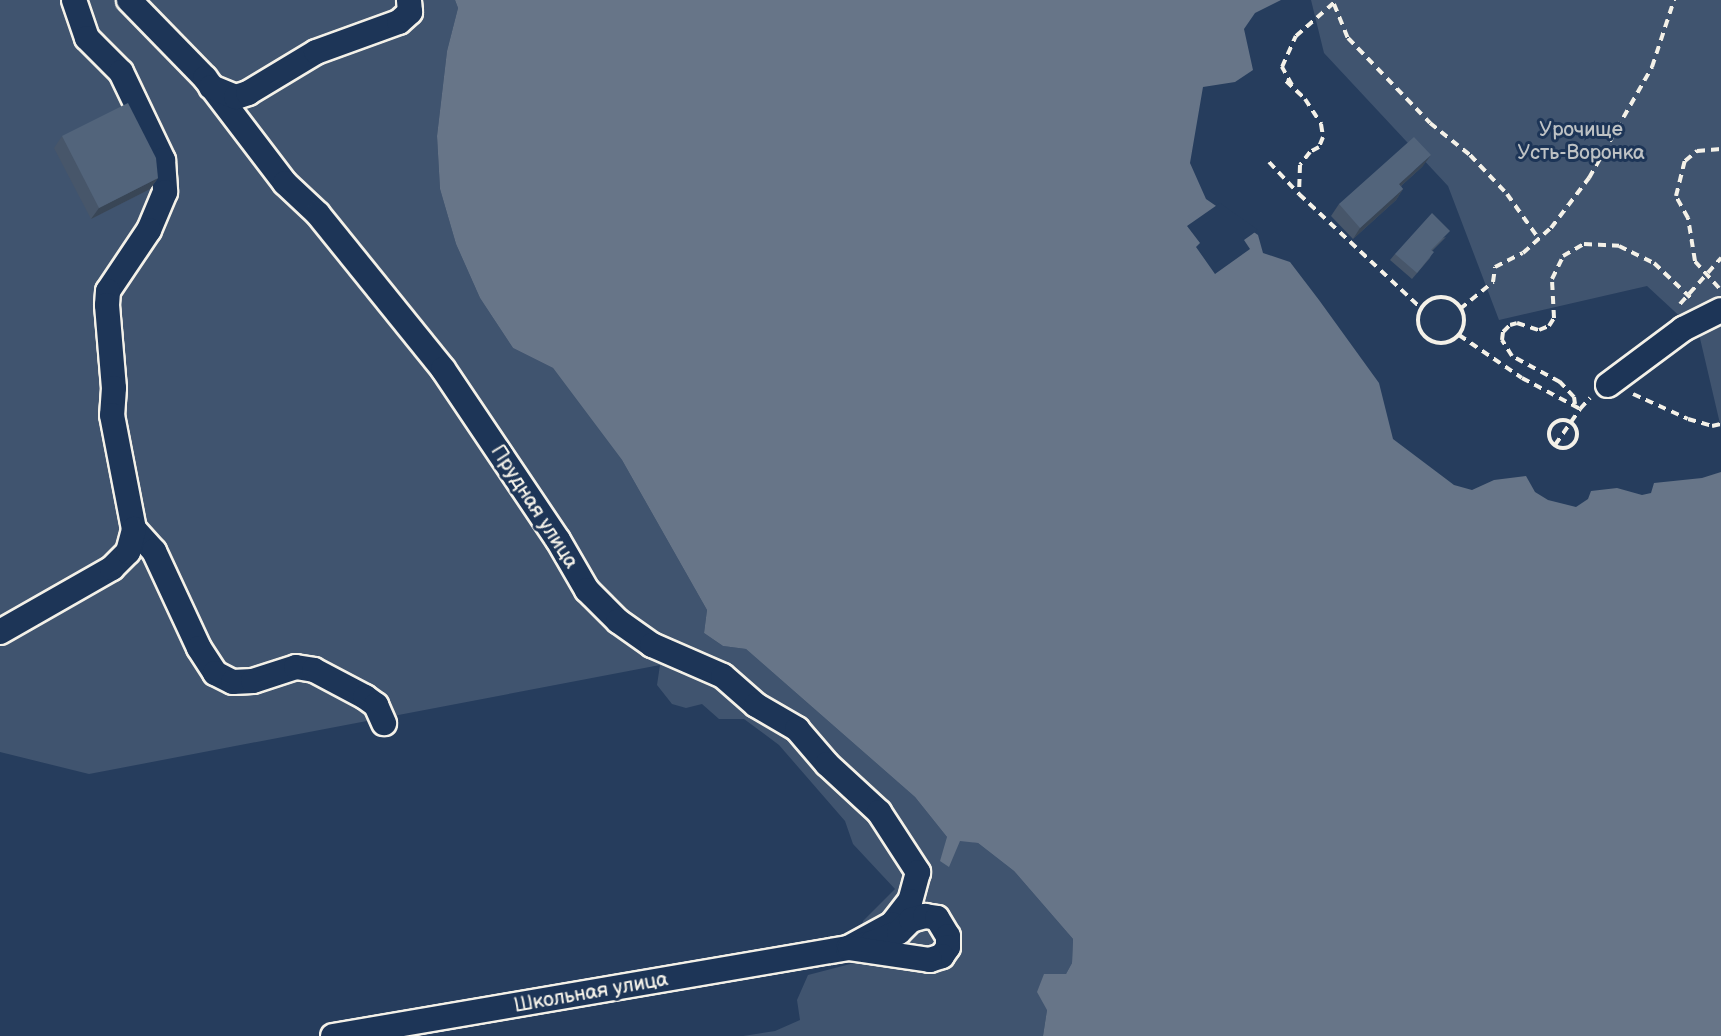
<!DOCTYPE html>
<meta charset="utf-8">
<style>
body{margin:0}
#map{position:relative;width:1721px;height:1036px;overflow:hidden;background:#263d5d;font-family:"Balsamiq Sans",sans-serif}
div>[style]{position:absolute}
.green>*{inset:0;background:#40546f}
.water>*{inset:0;background:#677588}
.pier>*{inset:0;background:#263d5d}
.path>*{height:4px;margin-top:-2px;transform-origin:0;background:repeating-linear-gradient(90deg,#f4f1e8 0 8px,transparent 0 14px)}
.path>.ring{margin:-2px;padding:0;box-sizing:content-box;background:none;border:4px solid #f4f1e8;border-radius:50%}
.roads{filter:drop-shadow(2px 0 #f4f1e8) drop-shadow(-2px 0 #f4f1e8) drop-shadow(0 2px #f4f1e8) drop-shadow(0 -2px #f4f1e8)}
.minor>*{height:24px;margin:-12px;padding:0 12px;transform-origin:12px;border-radius:12px;background:#1d3557}
.wall>*{inset:0;background:#47566a}
.shaded-wall>*{inset:0;background:#394656}
.building>*{inset:0;background:#52647b}
span{translate:-50% -50%;white-space:nowrap;text-align:center;line-height:1.15;-webkit-text-stroke:6px #1d3557;paint-order:stroke}
.park-label{font-size:20px;color:#bec2c4}
.street-label{font-size:20px;color:#f4f1e8}
</style>
<div id="map">
<div class="green">
<i style="clip-path:polygon(0 0,455px 0,458px 8px,447px 51px,437px 136px,440px 189px,456px 244px,480px 298px,513px 348px,553px 368px,622px 460px,707px 610px,704px 633px,723px 646px,746px 649px,915px 797px,947px 837px,978px 843px,1014px 871px,1073px 939px,1072px 963px,1047px 1010px,1043px 1036px,743px 1036px,775px 1031px,800px 1020px,797px 1000px,808px 975px,854px 963px,863px 921px,895px 889px,853px 844px,845px 821px,779px 745px,744px 719px,719px 719px,702px 704px,686px 708px,672px 704px,657px 685px,660px 665px,89px 774px,0 752px)"></i>
<i style="clip-path:polygon(1311px 0,1721px 0,1721px 428px,1699px 334px,1647px 286px,1499px 320px,1448px 186px,1324px 53px)"></i>
</div>
<div class="water">
<i style="clip-path:polygon(455px 0,1281px 0,1255px 13px,1244px 29px,1253px 70px,1235px 82px,1203px 87px,1190px 163px,1206px 199px,1258px 235px,1263px 253px,1290px 262px,1319px 300px,1379px 383px,1393px 439px,1454px 485px,1472px 490px,1494px 480px,1526px 476px,1535px 492px,1548px 500px,1576px 507px,1588px 499px,1591px 491px,1617px 488px,1642px 495px,1651px 493px,1654px 483px,1702px 478px,1721px 472px,1721px 1036px,1043px 1036px,1047px 1010px,1037px 992px,1044px 974px,1066px 974px,1072px 963px,1073px 939px,1014px 871px,978px 843px,960px 841px,949px 867px,940px 861px,947px 837px,915px 797px,746px 649px,723px 646px,704px 633px,707px 610px,622px 460px,553px 368px,513px 348px,480px 298px,456px 244px,440px 189px,437px 136px,447px 51px,458px 8px)"></i>
</div>
<div class="pier">
<i style="clip-path:polygon(1220px 203px,1258px 230px,1244px 240px,1250px 249px,1215px 274px,1196px 247px,1200px 243px,1187px 226px)"></i>
</div>
<div class="path">
<i style="left:1334px;top:4px;width:37px;rotate:68deg"></i>
<i style="left:1348px;top:38px;width:118px;rotate:46deg"></i>
<i style="left:1430px;top:123px;width:51px;rotate:38.7deg"></i>
<i style="left:1470px;top:155px;width:54px;rotate:46.5deg"></i>
<i style="left:1507px;top:194px;width:55px;rotate:54.6deg"></i>
<i style="left:1286px;top:81px;width:26px;rotate:43deg"></i>
<i style="left:1305px;top:99px;width:30px;rotate:57deg"></i>
<i style="left:1321px;top:124px;width:13px;rotate:81deg"></i>
<i style="left:1323px;top:137px;width:11px;rotate:112deg"></i>
<i style="left:1319px;top:147px;width:10px;rotate:151deg"></i>
<i style="left:1310px;top:152px;width:16px;rotate:128deg"></i>
<i style="left:1300px;top:165px;width:29px;rotate:92deg"></i>
<i style="left:1292px;top:85px;width:21px;rotate:-119deg"></i>
<i style="left:1282px;top:67px;width:34px;rotate:-66deg"></i>
<i style="left:1296px;top:36px;width:55px;rotate:-41.3deg"></i>
<i style="left:1269px;top:162px;width:44px;rotate:46.8deg"></i>
<i style="left:1299px;top:194px;width:167px;rotate:43.1deg"></i>
<i style="left:1719px;top:288px;width:36px;rotate:-132deg"></i>
<i style="left:1695px;top:261px;width:44px;rotate:-99.2deg"></i>
<i style="left:1688px;top:218px;width:25px;rotate:-119deg"></i>
<i style="left:1676px;top:196px;width:36px;rotate:-76deg"></i>
<i style="left:1685px;top:161px;width:16px;rotate:-40deg"></i>
<i style="left:1697px;top:151px;width:24px;rotate:-5deg"></i>
<i class="ring" style="left:1418px;top:297px;width:42px;height:42px"></i>
<i style="left:1680px;top:304px;width:62px;rotate:-48.3deg"></i>
<i style="left:1460px;top:309px;width:43px;rotate:-39.3deg"></i>
<i style="left:1493px;top:282px;width:15px;rotate:-82deg"></i>
<i style="left:1495px;top:267px;width:31px;rotate:-27deg"></i>
<i style="left:1523px;top:253px;width:38px;rotate:-42deg"></i>
<i style="left:1551px;top:228px;width:63px;rotate:-52.8deg"></i>
<i style="left:1589px;top:178px;width:128px;rotate:-60.4deg"></i>
<i style="left:1652px;top:67px;width:71px;rotate:-71.8deg"></i>
<i style="left:1459px;top:335px;width:76px;rotate:34.3deg"></i>
<i style="left:1522px;top:378px;width:66px;rotate:28.1deg"></i>
<i style="left:1580px;top:409px;width:15px;rotate:-48deg"></i>
<i style="left:1633px;top:394px;width:60px;rotate:24.4deg"></i>
<i style="left:1688px;top:419px;width:25px;rotate:16deg"></i>
<i style="left:1712px;top:426px;width:9px;rotate:-13deg"></i>
<i style="left:1575px;top:404px;width:7px;rotate:-98deg"></i>
<i style="left:1574px;top:397px;width:21px;rotate:-133deg"></i>
<i style="left:1560px;top:382px;width:55px;rotate:-151.6deg"></i>
<i style="left:1512px;top:356px;width:19px;rotate:-122deg"></i>
<i style="left:1502px;top:340px;width:8px;rotate:-83deg"></i>
<i style="left:1503px;top:332px;width:10px;rotate:-45deg"></i>
<i style="left:1510px;top:325px;width:7px;rotate:-16deg"></i>
<i style="left:1517px;top:323px;width:23px;rotate:18deg"></i>
<i style="left:1539px;top:330px;width:11px;rotate:-22deg"></i>
<i style="left:1549px;top:326px;width:9px;rotate:-58deg"></i>
<i style="left:1554px;top:318px;width:39px;rotate:-93deg"></i>
<i style="left:1552px;top:279px;width:25px;rotate:-64deg"></i>
<i style="left:1563px;top:256px;width:24px;rotate:-30deg"></i>
<i style="left:1584px;top:244px;width:35px;rotate:3deg"></i>
<i style="left:1619px;top:246px;width:39px;rotate:26deg"></i>
<i style="left:1654px;top:263px;width:55px;rotate:43.5deg"></i>
<i class="ring" style="left:1549px;top:420px;width:24px;height:24px"></i>
<i style="left:1555px;top:445px;width:44px;rotate:-55.2deg"></i>
</div>
<div class="roads">
<div class="minor">
<i style="left:74px;top:0;width:40px;rotate:71.1deg"></i>
<i style="left:87px;top:38px;width:48px;rotate:45deg"></i>
<i style="left:121px;top:72px;width:98px;rotate:64.5deg"></i>
<i style="left:163px;top:160px;width:32px;rotate:86deg"></i>
<i style="left:165px;top:192px;width:41px;rotate:112.8deg"></i>
<i style="left:149px;top:230px;width:73px;rotate:123.9deg"></i>
<i style="left:108px;top:291px;width:14px;rotate:94deg"></i>
<i style="left:107px;top:305px;width:83px;rotate:85.2deg"></i>
<i style="left:114px;top:388px;width:27px;rotate:94deg"></i>
<i style="left:112px;top:415px;width:116px;rotate:79.1deg"></i>
<i style="left:134px;top:529px;width:30px;rotate:48deg"></i>
<i style="left:154px;top:551px;width:107px;rotate:65.1deg"></i>
<i style="left:199px;top:648px;width:30px;rotate:57deg"></i>
<i style="left:215px;top:673px;width:20px;rotate:27deg"></i>
<i style="left:233px;top:682px;width:20px;rotate:-3deg"></i>
<i style="left:253px;top:681px;width:45px;rotate:-18deg"></i>
<i style="left:296px;top:667px;width:18px;rotate:9deg"></i>
<i style="left:314px;top:670px;width:58px;rotate:27.9deg"></i>
<i style="left:365px;top:697px;width:14px;rotate:36deg"></i>
<i style="left:376px;top:705px;width:20px;rotate:66deg"></i>
<i style="left:129px;top:0;width:109px;rotate:45.7deg"></i>
<i style="left:205px;top:78px;width:132px;rotate:52.7deg"></i>
<i style="left:285px;top:183px;width:45px;rotate:43.2deg"></i>
<i style="left:318px;top:214px;width:199px;rotate:51.1deg"></i>
<i style="left:443px;top:369px;width:206px;rotate:56.1deg"></i>
<i style="left:558px;top:540px;width:58px;rotate:59.9deg"></i>
<i style="left:587px;top:590px;width:44px;rotate:45deg"></i>
<i style="left:618px;top:621px;width:42px;rotate:35.2deg"></i>
<i style="left:652px;top:645px;width:77px;rotate:23.6deg"></i>
<i style="left:723px;top:676px;width:44px;rotate:41.3deg"></i>
<i style="left:756px;top:705px;width:48px;rotate:30.3deg"></i>
<i style="left:797px;top:729px;width:46px;rotate:49.4deg"></i>
<i style="left:827px;top:764px;width:71px;rotate:42.7deg"></i>
<i style="left:879px;top:812px;width:72px;rotate:57deg"></i>
<i style="left:918px;top:872px;width:30px;rotate:105deg"></i>
<i style="left:910px;top:901px;width:29px;rotate:128deg"></i>
<i style="left:892px;top:924px;width:50px;rotate:151.4deg"></i>
<i style="left:211px;top:87px;width:27px;rotate:22deg"></i>
<i style="left:236px;top:97px;width:13px;rotate:-18deg"></i>
<i style="left:248px;top:93px;width:79px;rotate:-31.1deg"></i>
<i style="left:316px;top:52px;width:88px;rotate:-19.9deg"></i>
<i style="left:399px;top:22px;width:15px;rotate:-42deg"></i>
<i style="left:410px;top:12px;width:12px;rotate:-95deg"></i>
<i style="left:1608px;top:385px;width:94px;rotate:-36.7deg"></i>
<i style="left:1683px;top:329px;width:42px;rotate:-26.6deg"></i>
<i style="left:0;top:632px;width:129px;rotate:-29.7deg"></i>
<i style="left:112px;top:568px;width:23px;rotate:-45deg"></i>
<i style="left:128px;top:552px;width:24px;rotate:-75deg"></i>
<i style="left:333px;top:1036px;width:522px;rotate:-9.7deg"></i>
<i style="left:848px;top:948px;width:25px;rotate:-12deg"></i>
<i style="left:872px;top:943px;width:29px;rotate:-22deg"></i>
<i style="left:899px;top:932px;width:17px;rotate:-45deg"></i>
<i style="left:911px;top:920px;width:15px;rotate:-16deg"></i>
<i style="left:925px;top:916px;width:12px;rotate:9deg"></i>
<i style="left:937px;top:918px;width:21px;rotate:59deg"></i>
<i style="left:948px;top:936px;width:11px;rotate:90deg"></i>
<i style="left:948px;top:947px;width:11px;rotate:124deg"></i>
<i style="left:942px;top:956px;width:13px;rotate:162deg"></i>
<i style="left:930px;top:960px;width:81px;rotate:-171.5deg"></i>
</div>
</div>
<div class="wall">
<i style="clip-path:polygon(62px 136px,158px 178px,150px 189px,91px 219px,54px 148px)"></i>
<i style="clip-path:polygon(1423px 166px,1401px 186px,1403px 189px,1396px 200px,1353px 239px,1331px 216px,1339px 204px)"></i>
<i style="clip-path:polygon(1446px 237px,1432px 251px,1430px 258px,1412px 279px,1390px 260px,1395px 254px)"></i>
</div>
<div class="shaded-wall">
<i style="clip-path:polygon(1431px 155px,1423px 166px,1391px 195px,1399px 184px)"></i>
<i style="clip-path:polygon(158px 178px,150px 189px,91px 219px,99px 208px)"></i>
<i style="clip-path:polygon(1403px 189px,1396px 200px,1353px 239px,1360px 228px)"></i>
</div>
<div class="building">
<i style="clip-path:polygon(128px 103px,156px 158px,158px 178px,99px 208px,62px 136px)"></i>
<i style="clip-path:polygon(1414px 137px,1431px 155px,1399px 184px,1403px 189px,1360px 228px,1339px 204px)"></i>
<i style="clip-path:polygon(1432px 213px,1450px 231px,1431px 250px,1434px 252px,1417px 273px,1395px 254px)"></i>
</div>
<div class="park-label">
<span style="left:1581px;top:142px">Урочище<br>Усть-Воронка</span>
</div>
<div class="street-label">
<span style="left:534px;top:507px;rotate:57deg">Прудная улица</span>
<span style="left:591px;top:993px;rotate:-10deg">Школьная улица</span>
</div>
</div>
